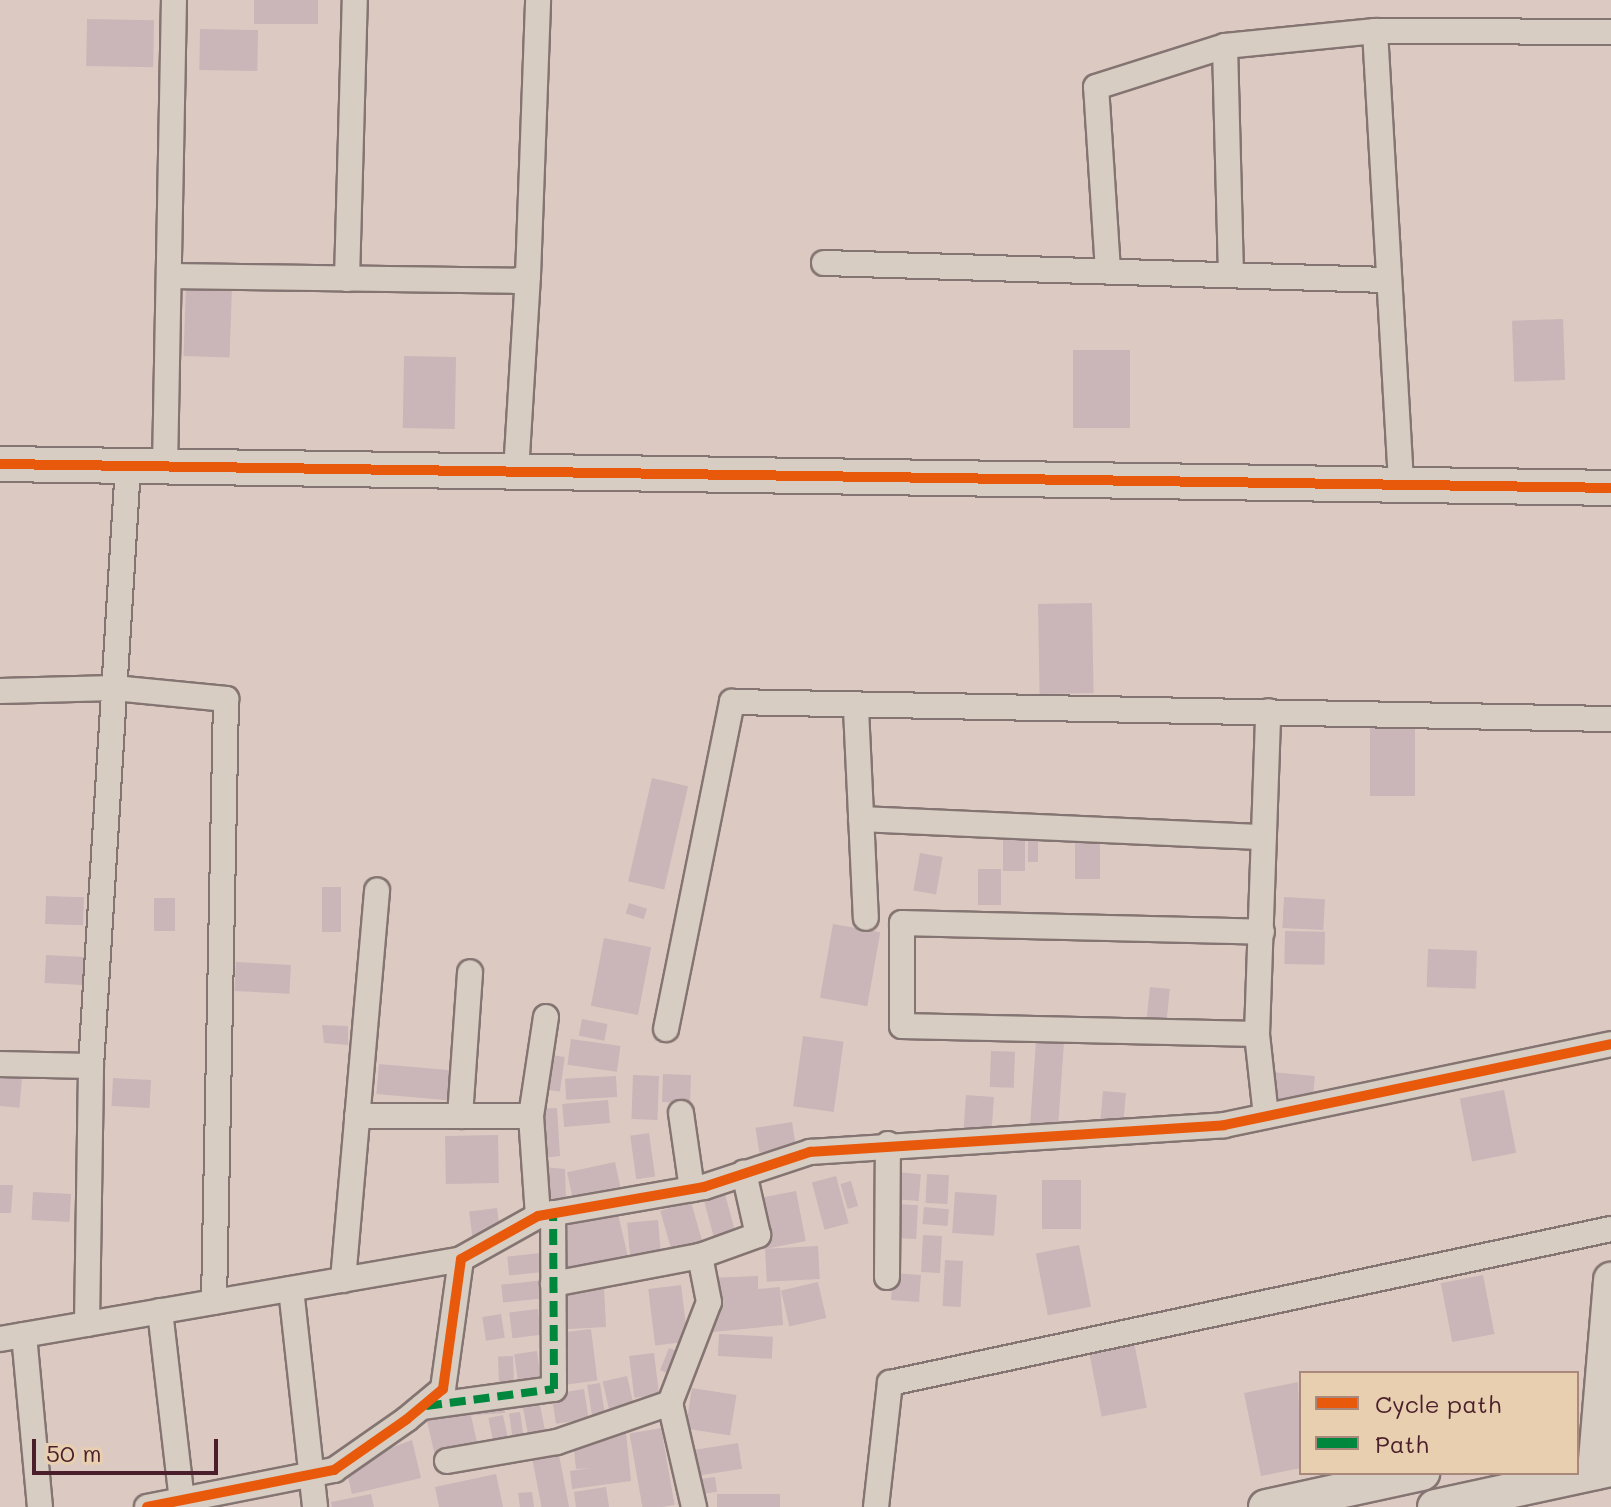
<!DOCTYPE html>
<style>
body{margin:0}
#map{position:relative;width:1611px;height:1507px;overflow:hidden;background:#dccac2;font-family:Mali,sans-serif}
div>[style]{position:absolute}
.building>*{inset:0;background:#cab5b8;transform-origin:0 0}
.roads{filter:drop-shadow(2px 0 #847472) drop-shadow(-2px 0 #847472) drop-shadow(0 2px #847472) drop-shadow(0 -2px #847472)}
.street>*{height:24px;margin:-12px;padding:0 12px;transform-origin:12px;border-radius:12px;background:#d7cdc2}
.secondary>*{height:34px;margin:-17px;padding:0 17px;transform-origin:17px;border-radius:17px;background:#d7cdc2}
.quiet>*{height:8px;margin-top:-4px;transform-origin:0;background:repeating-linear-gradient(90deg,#00873e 0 16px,transparent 0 24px)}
.cycleway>*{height:10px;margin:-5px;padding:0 5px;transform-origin:5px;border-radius:5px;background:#e8590c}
span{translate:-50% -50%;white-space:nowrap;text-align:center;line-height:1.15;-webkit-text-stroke:7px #e8cfb0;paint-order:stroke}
.legend{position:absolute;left:1299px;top:1371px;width:280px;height:104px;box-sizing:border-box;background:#e8cfb0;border:2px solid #a9897b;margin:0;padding:10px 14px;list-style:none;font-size:24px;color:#4a1f2b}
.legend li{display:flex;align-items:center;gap:16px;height:40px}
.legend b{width:40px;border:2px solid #a9897b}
.scale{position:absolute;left:32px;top:1439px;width:186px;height:36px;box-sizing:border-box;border:4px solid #4a1f2b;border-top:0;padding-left:10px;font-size:24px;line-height:28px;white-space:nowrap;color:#4a1f2b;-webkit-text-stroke:6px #e8cfb0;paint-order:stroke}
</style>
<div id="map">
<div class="building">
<i style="left:254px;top:0;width:64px;height:24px"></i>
<i style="left:87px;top:19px;width:67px;height:47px;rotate:1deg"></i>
<i style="left:200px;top:29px;width:58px;height:41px;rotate:1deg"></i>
<i style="left:186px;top:286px;width:46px;height:70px;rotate:2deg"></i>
<i style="left:1563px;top:319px;width:61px;height:51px;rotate:88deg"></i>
<i style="left:1130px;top:350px;width:78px;height:57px;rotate:90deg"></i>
<i style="left:404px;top:356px;width:52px;height:72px;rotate:1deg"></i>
<i style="left:1092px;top:603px;width:90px;height:54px;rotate:89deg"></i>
<i style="left:1370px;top:727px;width:45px;height:69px"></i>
<i style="left:652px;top:778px;width:37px;height:106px;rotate:13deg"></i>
<i style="left:1003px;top:831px;width:22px;height:40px"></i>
<i style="left:1075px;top:838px;width:25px;height:41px"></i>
<i style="left:1028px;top:841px;width:10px;height:21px"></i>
<i style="left:920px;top:853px;width:23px;height:38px;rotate:10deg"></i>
<i style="left:978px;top:869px;width:23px;height:36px"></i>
<i style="left:322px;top:887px;width:19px;height:45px"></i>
<i style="left:46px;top:896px;width:38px;height:28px;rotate:2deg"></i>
<i style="left:1284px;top:897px;width:41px;height:31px;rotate:3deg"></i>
<i style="left:154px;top:898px;width:21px;height:33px"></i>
<i style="left:629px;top:903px;width:19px;height:11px;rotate:18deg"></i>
<i style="left:833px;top:924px;width:48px;height:75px;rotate:10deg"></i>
<i style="left:1285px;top:931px;width:40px;height:33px;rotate:1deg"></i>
<i style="left:604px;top:938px;width:48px;height:69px;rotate:11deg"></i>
<i style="left:1428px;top:949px;width:49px;height:38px;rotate:2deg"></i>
<i style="left:46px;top:955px;width:38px;height:28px;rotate:3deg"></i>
<i style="left:236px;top:962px;width:55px;height:29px;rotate:3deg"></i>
<i style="left:1150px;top:987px;width:20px;height:36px;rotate:6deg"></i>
<i style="left:582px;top:1019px;width:26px;height:17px;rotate:11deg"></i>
<i style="clip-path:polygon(322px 1025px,348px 1026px,348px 1045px,324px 1043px)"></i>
<i style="left:803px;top:1036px;width:41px;height:71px;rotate:8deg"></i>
<i style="left:571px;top:1039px;width:50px;height:26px;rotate:8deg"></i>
<i style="left:1036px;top:1041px;width:28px;height:88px;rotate:4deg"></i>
<i style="left:991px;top:1051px;width:24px;height:36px;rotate:2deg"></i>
<i style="left:544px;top:1054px;width:21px;height:35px;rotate:8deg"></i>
<i style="left:379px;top:1064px;width:72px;height:30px;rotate:5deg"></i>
<i style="left:1269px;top:1072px;width:46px;height:29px;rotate:5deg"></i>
<i style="left:663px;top:1074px;width:28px;height:28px;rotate:2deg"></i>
<i style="left:633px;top:1075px;width:26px;height:44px;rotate:2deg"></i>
<i style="left:616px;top:1076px;width:21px;height:51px;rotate:87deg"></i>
<i style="left:0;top:1077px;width:22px;height:29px;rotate:5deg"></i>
<i style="left:113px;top:1078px;width:38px;height:28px;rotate:3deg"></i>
<i style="left:1504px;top:1090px;width:64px;height:45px;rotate:79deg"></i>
<i style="left:1103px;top:1091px;width:23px;height:39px;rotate:5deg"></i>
<i style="left:966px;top:1095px;width:28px;height:37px;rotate:4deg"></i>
<i style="left:608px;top:1100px;width:23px;height:46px;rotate:85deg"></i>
<i style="clip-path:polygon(557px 1108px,560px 1156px,536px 1159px,537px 1109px)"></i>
<i style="left:792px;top:1122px;width:25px;height:37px;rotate:81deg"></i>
<i style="left:649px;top:1133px;width:44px;height:19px;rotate:82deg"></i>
<i style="left:498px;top:1135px;width:48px;height:53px;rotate:89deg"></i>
<i style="left:615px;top:1162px;width:25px;height:49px;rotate:78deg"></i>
<i style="clip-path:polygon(535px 1166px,565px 1169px,566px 1200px,540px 1202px)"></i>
<i style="left:896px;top:1172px;width:25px;height:27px;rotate:5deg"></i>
<i style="left:927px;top:1174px;width:22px;height:29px;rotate:3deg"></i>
<i style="left:836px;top:1176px;width:49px;height:25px;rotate:75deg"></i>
<i style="left:1042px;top:1180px;width:39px;height:49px"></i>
<i style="left:851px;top:1181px;width:26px;height:11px;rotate:74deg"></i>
<i style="clip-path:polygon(0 1185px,13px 1185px,11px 1213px,0 1213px)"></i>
<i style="left:796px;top:1191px;width:51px;height:44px;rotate:79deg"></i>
<i style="left:33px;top:1192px;width:38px;height:28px;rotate:3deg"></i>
<i style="left:955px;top:1192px;width:42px;height:41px;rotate:4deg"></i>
<i style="left:725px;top:1194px;width:39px;height:22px;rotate:75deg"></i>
<i style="left:691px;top:1202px;width:45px;height:32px;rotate:74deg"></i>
<i style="left:896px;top:1204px;width:22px;height:34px;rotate:3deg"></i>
<i style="left:924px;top:1207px;width:25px;height:17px;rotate:5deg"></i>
<i style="left:497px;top:1208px;width:25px;height:28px;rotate:83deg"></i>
<i style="left:618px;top:1214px;width:44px;height:62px;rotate:77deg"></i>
<i style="left:658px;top:1220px;width:32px;height:31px;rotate:85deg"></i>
<i style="left:923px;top:1235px;width:19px;height:37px;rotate:3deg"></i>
<i style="left:1079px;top:1245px;width:63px;height:44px;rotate:79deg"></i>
<i style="left:818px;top:1246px;width:33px;height:53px;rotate:87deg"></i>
<i style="left:550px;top:1252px;width:19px;height:43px;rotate:84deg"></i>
<i style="left:945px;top:1260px;width:18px;height:46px;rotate:3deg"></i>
<i style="left:893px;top:1273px;width:28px;height:27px;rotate:4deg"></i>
<i style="left:1483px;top:1275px;width:60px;height:43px;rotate:79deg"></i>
<i style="clip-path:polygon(758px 1276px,758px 1289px,780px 1287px,783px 1325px,713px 1332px,710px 1278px)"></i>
<i style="left:545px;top:1280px;width:18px;height:44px;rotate:84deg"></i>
<i style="left:818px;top:1282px;width:37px;height:38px;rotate:77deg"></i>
<i style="left:681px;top:1285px;width:57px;height:33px;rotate:83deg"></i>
<i style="left:604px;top:1288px;width:39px;height:47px;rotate:87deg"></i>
<i style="left:538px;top:1309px;width:26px;height:29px;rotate:83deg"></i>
<i style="left:501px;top:1314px;width:24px;height:19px;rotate:81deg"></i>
<i style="left:591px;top:1329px;width:52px;height:33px;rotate:83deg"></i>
<i style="left:719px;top:1334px;width:54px;height:22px;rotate:3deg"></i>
<i style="left:1134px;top:1342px;width:67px;height:46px;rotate:79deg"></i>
<i style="left:669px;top:1348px;width:16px;height:24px;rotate:22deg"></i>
<i style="left:537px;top:1351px;width:28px;height:23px;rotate:82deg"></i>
<i style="left:654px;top:1353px;width:42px;height:25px;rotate:83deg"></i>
<i style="left:513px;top:1356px;width:31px;height:15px;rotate:88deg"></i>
<i style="left:627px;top:1376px;width:35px;height:25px;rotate:77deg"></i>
<i style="clip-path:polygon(1298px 1382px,1301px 1468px,1261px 1476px,1244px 1393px)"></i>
<i style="left:600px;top:1383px;width:44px;height:13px;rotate:81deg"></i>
<i style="left:692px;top:1388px;width:45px;height:41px;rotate:9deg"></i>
<i style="left:584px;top:1389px;width:30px;height:33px;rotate:81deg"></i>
<i style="clip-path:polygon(546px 1392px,547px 1404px,540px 1405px,547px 1441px,530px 1444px,523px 1408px,509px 1410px,507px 1397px)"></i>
<i style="left:504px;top:1398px;width:15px;height:34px;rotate:86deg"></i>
<i style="left:468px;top:1403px;width:50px;height:44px;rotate:77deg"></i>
<i style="left:520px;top:1412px;width:34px;height:11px;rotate:82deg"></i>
<i style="left:503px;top:1415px;width:34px;height:15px;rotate:78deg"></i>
<i style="left:661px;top:1428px;width:78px;height:32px;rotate:80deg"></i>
<i style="clip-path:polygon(626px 1433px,631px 1481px,572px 1489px,570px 1471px,591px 1468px,576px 1469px,573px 1440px)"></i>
<i style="clip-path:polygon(412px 1440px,421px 1478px,352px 1494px,345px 1465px)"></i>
<i style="left:738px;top:1443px;width:26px;height:53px;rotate:81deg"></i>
<i style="left:559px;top:1455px;width:53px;height:27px;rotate:79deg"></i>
<i style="clip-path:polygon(496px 1474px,503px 1507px,439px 1507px,435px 1487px)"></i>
<i style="left:715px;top:1477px;width:15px;height:22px;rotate:82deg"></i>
<i style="clip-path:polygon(606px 1487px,609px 1507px,576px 1507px,574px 1492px)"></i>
<i style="clip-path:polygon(532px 1492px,534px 1507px,520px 1507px,518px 1493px)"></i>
<i style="clip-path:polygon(371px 1494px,374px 1507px,332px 1507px,331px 1502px)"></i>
<i style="left:717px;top:1494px;width:63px;height:13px"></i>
</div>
<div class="roads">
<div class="street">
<i style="left:1375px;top:31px;width:455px;rotate:86.7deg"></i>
<i style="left:1225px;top:46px;width:229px;rotate:88.5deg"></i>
<i style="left:824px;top:263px;width:564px;rotate:1.73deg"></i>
<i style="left:1108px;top:271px;width:184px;rotate:-93.7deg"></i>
<i style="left:1096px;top:87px;width:135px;rotate:-17.6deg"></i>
<i style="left:1225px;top:46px;width:151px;rotate:-5.7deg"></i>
<i style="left:1375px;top:31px;width:236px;rotate:0.2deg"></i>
<i style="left:169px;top:276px;width:347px;rotate:0.8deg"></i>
<i style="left:516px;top:281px;width:13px;rotate:-23deg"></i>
<i style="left:528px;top:276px;width:276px;rotate:-87.9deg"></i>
<i style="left:347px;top:279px;width:279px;rotate:-88.4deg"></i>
<i style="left:165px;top:467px;width:467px;rotate:-88.9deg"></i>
<i style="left:516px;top:472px;width:196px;rotate:-86.5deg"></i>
<i style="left:0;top:691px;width:114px;rotate:-1.5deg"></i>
<i style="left:114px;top:688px;width:113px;rotate:5.6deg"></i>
<i style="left:226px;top:699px;width:603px;rotate:91.14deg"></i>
<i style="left:856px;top:709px;width:209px;rotate:87.3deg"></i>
<i style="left:861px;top:819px;width:403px;rotate:2.6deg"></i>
<i style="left:666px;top:1029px;width:334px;rotate:-78.6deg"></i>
<i style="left:732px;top:702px;width:879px;rotate:1.11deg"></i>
<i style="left:1257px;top:1034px;width:355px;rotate:-178.7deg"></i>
<i style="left:902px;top:1026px;width:103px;rotate:-90deg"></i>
<i style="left:902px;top:923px;width:360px;rotate:1.4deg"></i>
<i style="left:0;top:1064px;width:91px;rotate:1.3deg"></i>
<i style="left:681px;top:1113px;width:77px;rotate:81.8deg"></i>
<i style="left:357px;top:1116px;width:174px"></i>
<i style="left:460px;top:1116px;width:144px;rotate:-86deg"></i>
<i style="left:1266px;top:1116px;width:82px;rotate:-96.3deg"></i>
<i style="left:1257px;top:1034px;width:323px;rotate:-88deg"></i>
<i style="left:538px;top:1216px;width:100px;rotate:-94deg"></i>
<i style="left:531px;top:1116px;width:100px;rotate:-81.4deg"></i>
<i style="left:887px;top:1277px;width:133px;rotate:-89.6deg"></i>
<i style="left:343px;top:1280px;width:391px;rotate:-85deg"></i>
<i style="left:553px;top:1284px;width:150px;rotate:-10.8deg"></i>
<i style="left:291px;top:1289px;width:219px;rotate:83.7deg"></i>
<i style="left:160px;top:1311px;width:190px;rotate:83.4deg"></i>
<i style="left:87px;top:1324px;width:258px;rotate:-89.1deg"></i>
<i style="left:91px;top:1066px;width:601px;rotate:-86.47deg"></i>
<i style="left:24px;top:1335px;width:173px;rotate:84.7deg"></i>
<i style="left:0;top:1339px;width:468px;rotate:-9.8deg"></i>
<i style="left:670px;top:1403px;width:107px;rotate:77deg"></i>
<i style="left:422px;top:1407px;width:133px;rotate:-7.8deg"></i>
<i style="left:554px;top:1389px;width:176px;rotate:-90.3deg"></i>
<i style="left:447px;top:1461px;width:112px;rotate:-9.8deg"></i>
<i style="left:557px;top:1442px;width:120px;rotate:-19deg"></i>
<i style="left:670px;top:1403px;width:108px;rotate:-68.9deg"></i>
<i style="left:709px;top:1302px;width:47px;rotate:-101.1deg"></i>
<i style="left:700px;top:1256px;width:62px;rotate:-19.9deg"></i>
<i style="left:758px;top:1235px;width:64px;rotate:-102.7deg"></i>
<i style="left:147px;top:1507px;width:191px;rotate:-11.2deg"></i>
<i style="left:334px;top:1470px;width:89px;rotate:-34.9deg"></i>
<i style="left:407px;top:1419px;width:47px;rotate:-39.8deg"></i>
<i style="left:443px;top:1389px;width:131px;rotate:-82.1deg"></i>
<i style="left:461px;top:1259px;width:88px;rotate:-29.2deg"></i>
<i style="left:538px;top:1216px;width:169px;rotate:-9.9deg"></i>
<i style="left:704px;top:1187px;width:112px;rotate:-18.3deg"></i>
<i style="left:810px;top:1152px;width:415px;rotate:-3.7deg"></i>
<i style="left:1224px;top:1125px;width:395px;rotate:-11.8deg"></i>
<i style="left:876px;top:1507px;width:125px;rotate:-83.6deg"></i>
<i style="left:890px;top:1383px;width:737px;rotate:-12.06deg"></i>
</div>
<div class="secondary">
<i style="left:0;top:464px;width:1611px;rotate:0.85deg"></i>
<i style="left:1595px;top:1472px;width:193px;rotate:-85.2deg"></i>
<i style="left:1266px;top:1507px;width:160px;rotate:-12.3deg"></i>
<i style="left:1435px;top:1507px;width:180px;rotate:-12.2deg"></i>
</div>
</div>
<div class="quiet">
<i style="left:426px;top:1406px;width:129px;rotate:-7.6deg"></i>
<i style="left:554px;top:1389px;width:176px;rotate:-90.3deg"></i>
</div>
<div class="cycleway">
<i style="left:0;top:464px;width:1611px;rotate:0.85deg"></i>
<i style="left:147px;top:1507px;width:191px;rotate:-11.2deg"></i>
<i style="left:334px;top:1470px;width:89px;rotate:-34.9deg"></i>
<i style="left:407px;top:1419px;width:47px;rotate:-39.8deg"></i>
<i style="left:443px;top:1389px;width:131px;rotate:-82.1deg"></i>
<i style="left:461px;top:1259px;width:88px;rotate:-29.2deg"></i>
<i style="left:538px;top:1216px;width:169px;rotate:-9.9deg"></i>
<i style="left:704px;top:1187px;width:112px;rotate:-18.3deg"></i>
<i style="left:810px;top:1152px;width:415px;rotate:-3.7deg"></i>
<i style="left:1224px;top:1125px;width:395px;rotate:-11.8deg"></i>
</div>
<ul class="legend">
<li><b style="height:10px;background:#e8590c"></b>Cycle path</li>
<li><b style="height:10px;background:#00873e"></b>Path</li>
</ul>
<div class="scale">50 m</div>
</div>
